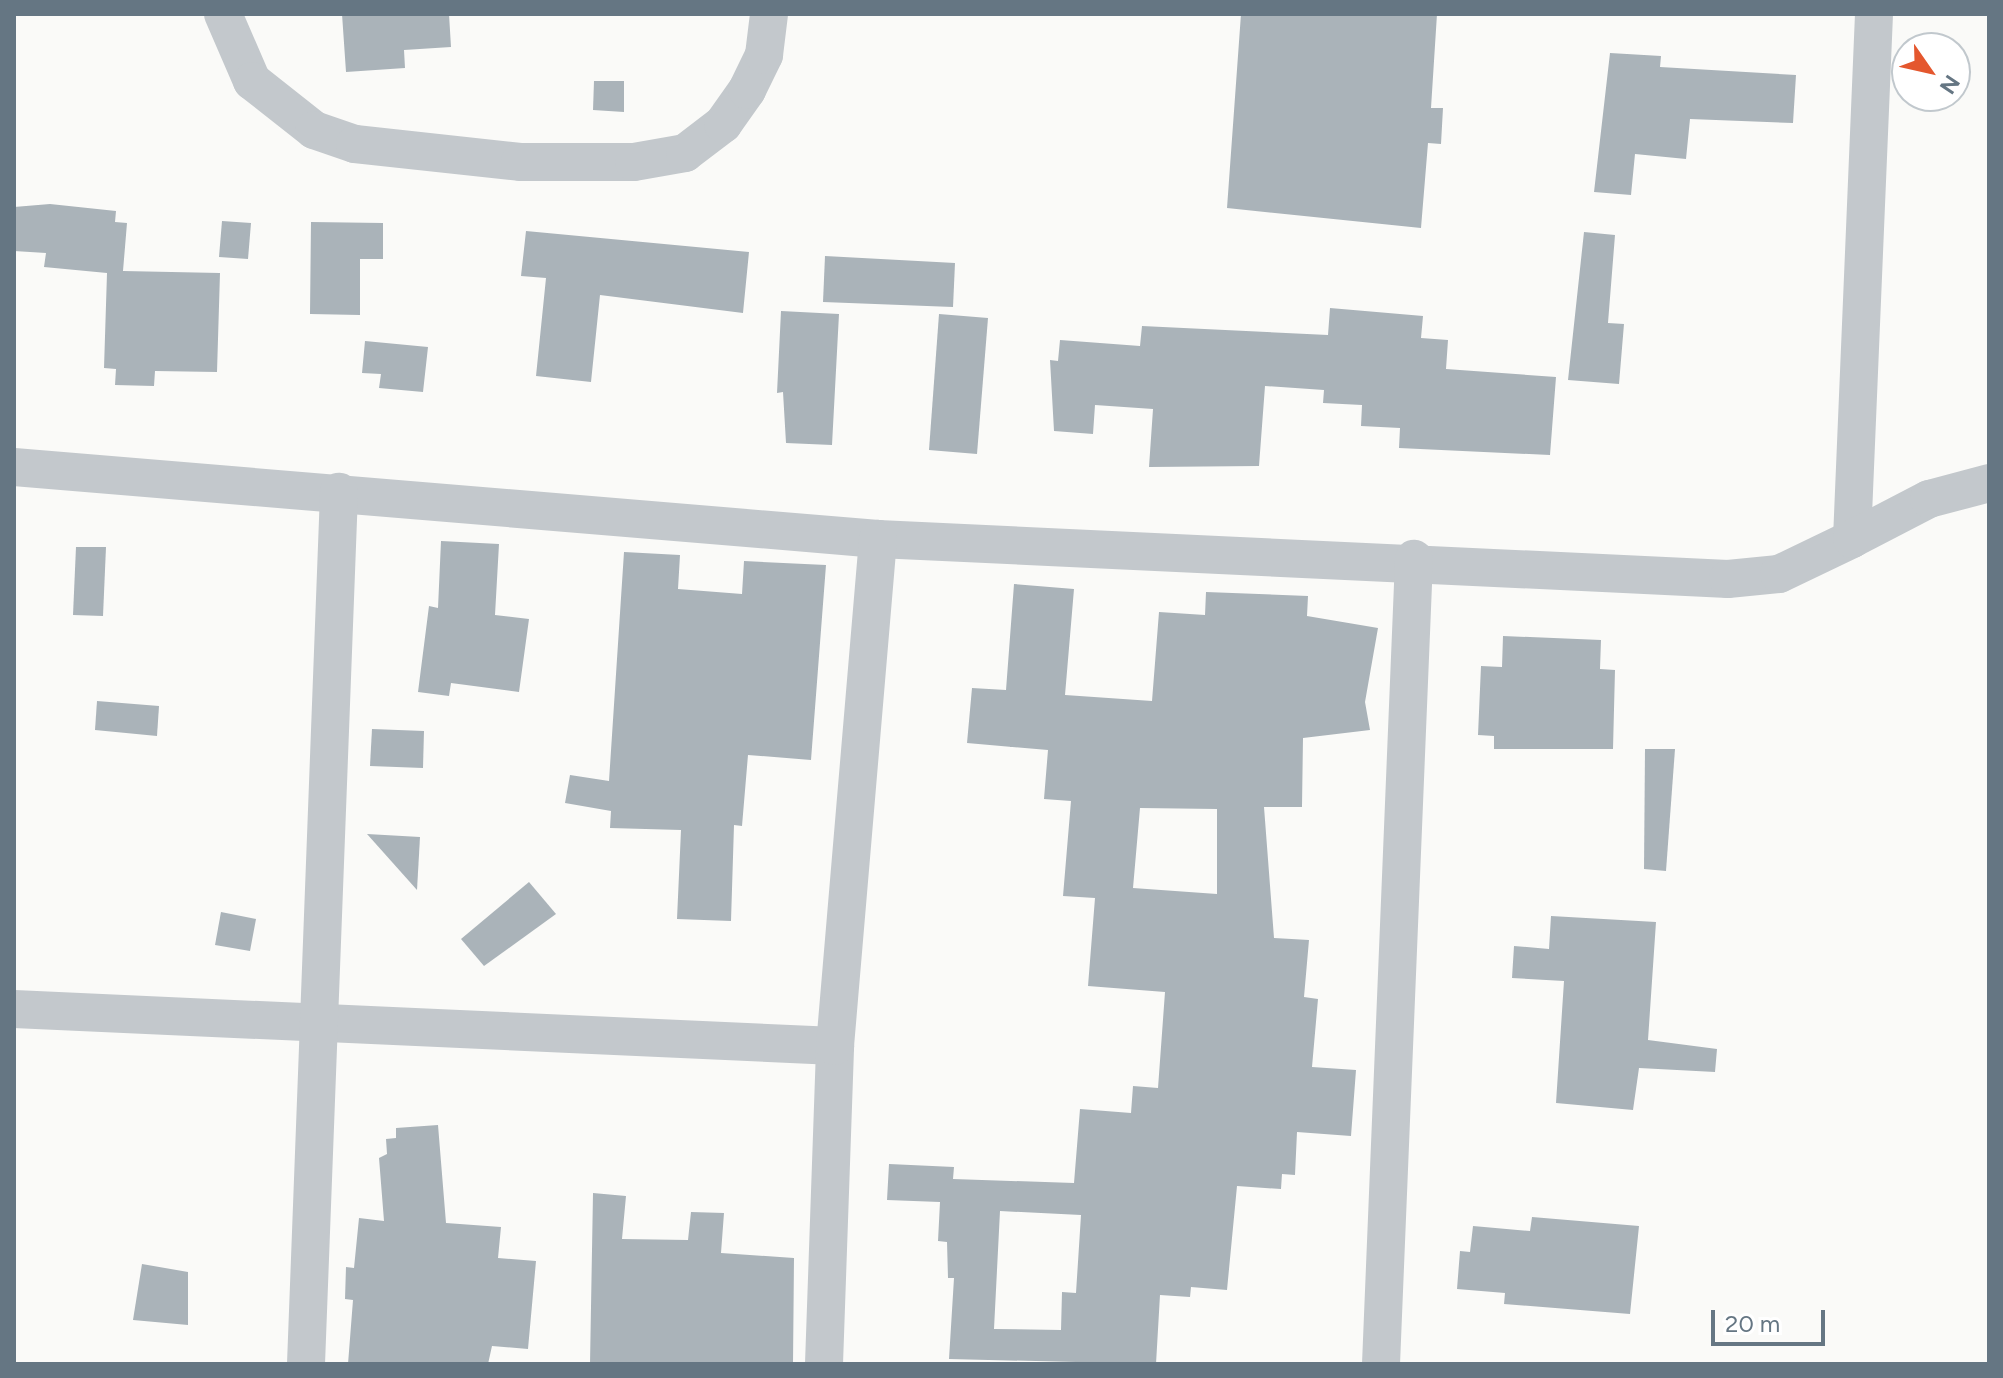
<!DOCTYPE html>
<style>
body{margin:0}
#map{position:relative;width:2003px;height:1378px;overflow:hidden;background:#fafaf8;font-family:Figtree,sans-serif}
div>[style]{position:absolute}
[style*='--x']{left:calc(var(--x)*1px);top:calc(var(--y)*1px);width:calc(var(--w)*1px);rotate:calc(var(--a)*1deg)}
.building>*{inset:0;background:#aab3b9}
.street>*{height:38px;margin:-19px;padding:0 19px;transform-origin:19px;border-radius:19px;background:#c3c8cc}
span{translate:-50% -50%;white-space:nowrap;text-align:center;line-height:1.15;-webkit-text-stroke:8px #fff;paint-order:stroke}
.frame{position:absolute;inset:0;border:16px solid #657683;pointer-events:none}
.north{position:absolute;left:1891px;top:32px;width:80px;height:80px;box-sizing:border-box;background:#fff;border:2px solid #c1c8cd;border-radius:50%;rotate:124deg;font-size:22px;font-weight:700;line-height:32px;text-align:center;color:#657683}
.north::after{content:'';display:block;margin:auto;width:28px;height:36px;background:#e4572e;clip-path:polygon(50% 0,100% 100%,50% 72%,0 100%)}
.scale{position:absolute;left:1711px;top:1310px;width:114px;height:36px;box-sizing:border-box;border:4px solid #657683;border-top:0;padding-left:10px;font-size:24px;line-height:28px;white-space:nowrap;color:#657683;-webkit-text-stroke:6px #fff;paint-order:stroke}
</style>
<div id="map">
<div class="building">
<i style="clip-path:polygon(342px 14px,449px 14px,451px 47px,404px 50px,405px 68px,346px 72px)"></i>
<i style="clip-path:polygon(1241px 14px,1437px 14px,1431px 108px,1443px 108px,1441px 144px,1428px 143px,1421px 228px,1227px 208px)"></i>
<i style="clip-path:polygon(1610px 53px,1661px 56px,1660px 67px,1796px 75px,1793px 123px,1690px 119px,1686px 159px,1635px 154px,1631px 195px,1594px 192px)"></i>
<i style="clip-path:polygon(594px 81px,624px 81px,624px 112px,593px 110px)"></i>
<i style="clip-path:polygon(50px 204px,116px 211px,115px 222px,127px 223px,123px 271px,220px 273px,217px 372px,155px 371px,154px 386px,115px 385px,116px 369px,104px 368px,107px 273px,44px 267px,46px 253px,14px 251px,14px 207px)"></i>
<i style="clip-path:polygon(222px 221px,251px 223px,248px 259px,219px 257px)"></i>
<i style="clip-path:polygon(311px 222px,383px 223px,383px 259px,360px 259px,360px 315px,310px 314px)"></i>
<i style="clip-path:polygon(526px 231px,749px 252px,743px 313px,600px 295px,591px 382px,536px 376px,546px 278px,521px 276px)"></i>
<i style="clip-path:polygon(1584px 232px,1615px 235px,1608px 323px,1624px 324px,1619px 384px,1568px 380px)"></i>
<i style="clip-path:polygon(825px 256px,955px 263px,953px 307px,823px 302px)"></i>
<i style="clip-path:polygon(1330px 308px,1423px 316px,1421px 338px,1448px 340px,1446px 369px,1556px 377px,1550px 455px,1399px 448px,1400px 428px,1361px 426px,1362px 405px,1323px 403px,1324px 390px,1265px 386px,1259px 466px,1149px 467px,1153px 409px,1095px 405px,1093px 434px,1054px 431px,1050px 360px,1058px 361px,1060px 340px,1140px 346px,1142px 326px,1328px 335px)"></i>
<i style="clip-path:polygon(781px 311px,839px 314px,832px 445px,786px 443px,783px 392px,777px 393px)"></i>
<i style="clip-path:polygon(939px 314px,988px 318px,977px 454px,929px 450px)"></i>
<i style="clip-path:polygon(365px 341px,428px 347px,423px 392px,379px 388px,381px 374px,362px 373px)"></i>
<i style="clip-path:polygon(441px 541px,499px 544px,495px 615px,529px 619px,519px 692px,451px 683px,449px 696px,418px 692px,429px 606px,438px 608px)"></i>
<i style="clip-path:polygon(76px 547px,106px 547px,103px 616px,73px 615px)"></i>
<i style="clip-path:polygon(624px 552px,680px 555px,678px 589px,742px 594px,744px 561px,826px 565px,811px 760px,748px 755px,742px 826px,734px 825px,731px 921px,677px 919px,681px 830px,610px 828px,611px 811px,565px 803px,570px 775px,609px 781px)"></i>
<i style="clip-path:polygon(evenodd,1014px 584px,1074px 589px,1065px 695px,1152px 701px,1159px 612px,1205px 615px,1206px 592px,1308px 596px,1307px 616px,1378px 628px,1365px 702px,1370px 730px,1303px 738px,1302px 807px,1264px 807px,1274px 938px,1309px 940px,1304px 997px,1318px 999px,1312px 1067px,1356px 1070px,1351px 1136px,1297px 1132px,1295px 1175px,1282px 1174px,1281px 1189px,1237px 1186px,1227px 1290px,1191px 1287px,1190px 1297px,1160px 1295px,1156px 1364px,949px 1359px,954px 1278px,948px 1278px,947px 1242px,938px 1241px,940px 1202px,887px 1200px,889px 1164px,954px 1167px,953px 1179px,1074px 1183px,1080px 1109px,1131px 1113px,1133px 1086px,1158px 1088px,1165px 992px,1088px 986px,1095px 898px,1063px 896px,1071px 801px,1044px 799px,1048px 750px,967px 743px,972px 688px,1006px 690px,1014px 584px,1140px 808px,1217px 809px,1217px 894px,1133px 888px,1140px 808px,1014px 584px,1000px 1211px,1081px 1215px,1076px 1293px,1062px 1292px,1061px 1330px,994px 1329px,1000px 1211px)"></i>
<i style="clip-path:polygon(1503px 636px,1601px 640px,1600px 669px,1615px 670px,1613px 749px,1494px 749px,1494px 736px,1478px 735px,1481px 666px,1502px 667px)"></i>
<i style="clip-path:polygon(97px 701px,159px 706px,157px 736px,95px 730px)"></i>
<i style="clip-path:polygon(372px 729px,424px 731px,423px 768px,370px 766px)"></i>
<i style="clip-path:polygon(1645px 749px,1675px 749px,1666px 871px,1644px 869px)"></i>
<i style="clip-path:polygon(367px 834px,420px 837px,417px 890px)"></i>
<i style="clip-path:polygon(529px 882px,556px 914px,484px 966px,461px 939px)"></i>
<i style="clip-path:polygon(221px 912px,256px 919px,250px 951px,215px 945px)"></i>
<i style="clip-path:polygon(1551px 916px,1656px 922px,1648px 1040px,1717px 1049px,1715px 1072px,1639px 1068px,1633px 1110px,1556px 1103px,1564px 981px,1512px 978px,1514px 946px,1549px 949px)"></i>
<i style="clip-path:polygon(438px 1125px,446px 1223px,501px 1227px,498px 1258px,536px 1261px,528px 1349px,492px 1346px,488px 1364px,348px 1364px,353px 1300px,345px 1299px,346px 1267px,354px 1268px,359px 1218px,384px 1221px,379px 1158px,387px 1154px,386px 1139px,396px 1138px,396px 1128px)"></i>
<i style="clip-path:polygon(593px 1193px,626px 1196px,622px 1239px,688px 1240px,691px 1212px,724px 1213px,721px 1253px,794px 1258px,793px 1364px,590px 1364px)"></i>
<i style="clip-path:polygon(1532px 1217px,1639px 1226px,1630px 1314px,1504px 1304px,1505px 1293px,1457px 1289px,1460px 1251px,1470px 1252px,1473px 1226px,1530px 1231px)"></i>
<i style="clip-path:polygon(142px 1264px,188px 1272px,188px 1325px,133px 1320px)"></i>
</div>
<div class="street">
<i style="--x:223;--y:14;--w:73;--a:66.6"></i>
<i style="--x:252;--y:81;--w:79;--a:38.3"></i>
<i style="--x:314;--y:130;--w:43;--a:18.9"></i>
<i style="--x:355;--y:144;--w:166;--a:6.2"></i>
<i style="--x:520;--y:162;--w:114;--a:0"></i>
<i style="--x:634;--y:162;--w:52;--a:-10"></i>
<i style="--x:685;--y:153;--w:48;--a:-37.3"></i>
<i style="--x:723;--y:124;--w:42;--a:-54.8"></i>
<i style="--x:747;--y:90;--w:39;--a:-64"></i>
<i style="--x:764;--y:55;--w:41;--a:-83"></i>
<i style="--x:14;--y:467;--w:867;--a:4.76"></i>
<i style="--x:878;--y:539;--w:851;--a:2.69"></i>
<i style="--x:1728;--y:579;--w:51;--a:-5.6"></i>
<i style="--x:1779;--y:574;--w:81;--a:-25.6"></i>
<i style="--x:1852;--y:539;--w:525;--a:-87.6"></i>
<i style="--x:1852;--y:539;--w:87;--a:-27.5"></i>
<i style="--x:1929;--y:499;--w:62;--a:-14.9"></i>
<i style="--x:14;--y:1009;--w:822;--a:2.58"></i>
<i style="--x:306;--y:1364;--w:873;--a:-87.83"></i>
<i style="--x:824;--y:1364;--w:318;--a:-88"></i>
<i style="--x:835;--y:1046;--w:509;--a:-85.15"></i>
<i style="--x:1381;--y:1364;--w:806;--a:-87.65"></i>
</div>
<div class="frame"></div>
<div class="north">N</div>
<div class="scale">20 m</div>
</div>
